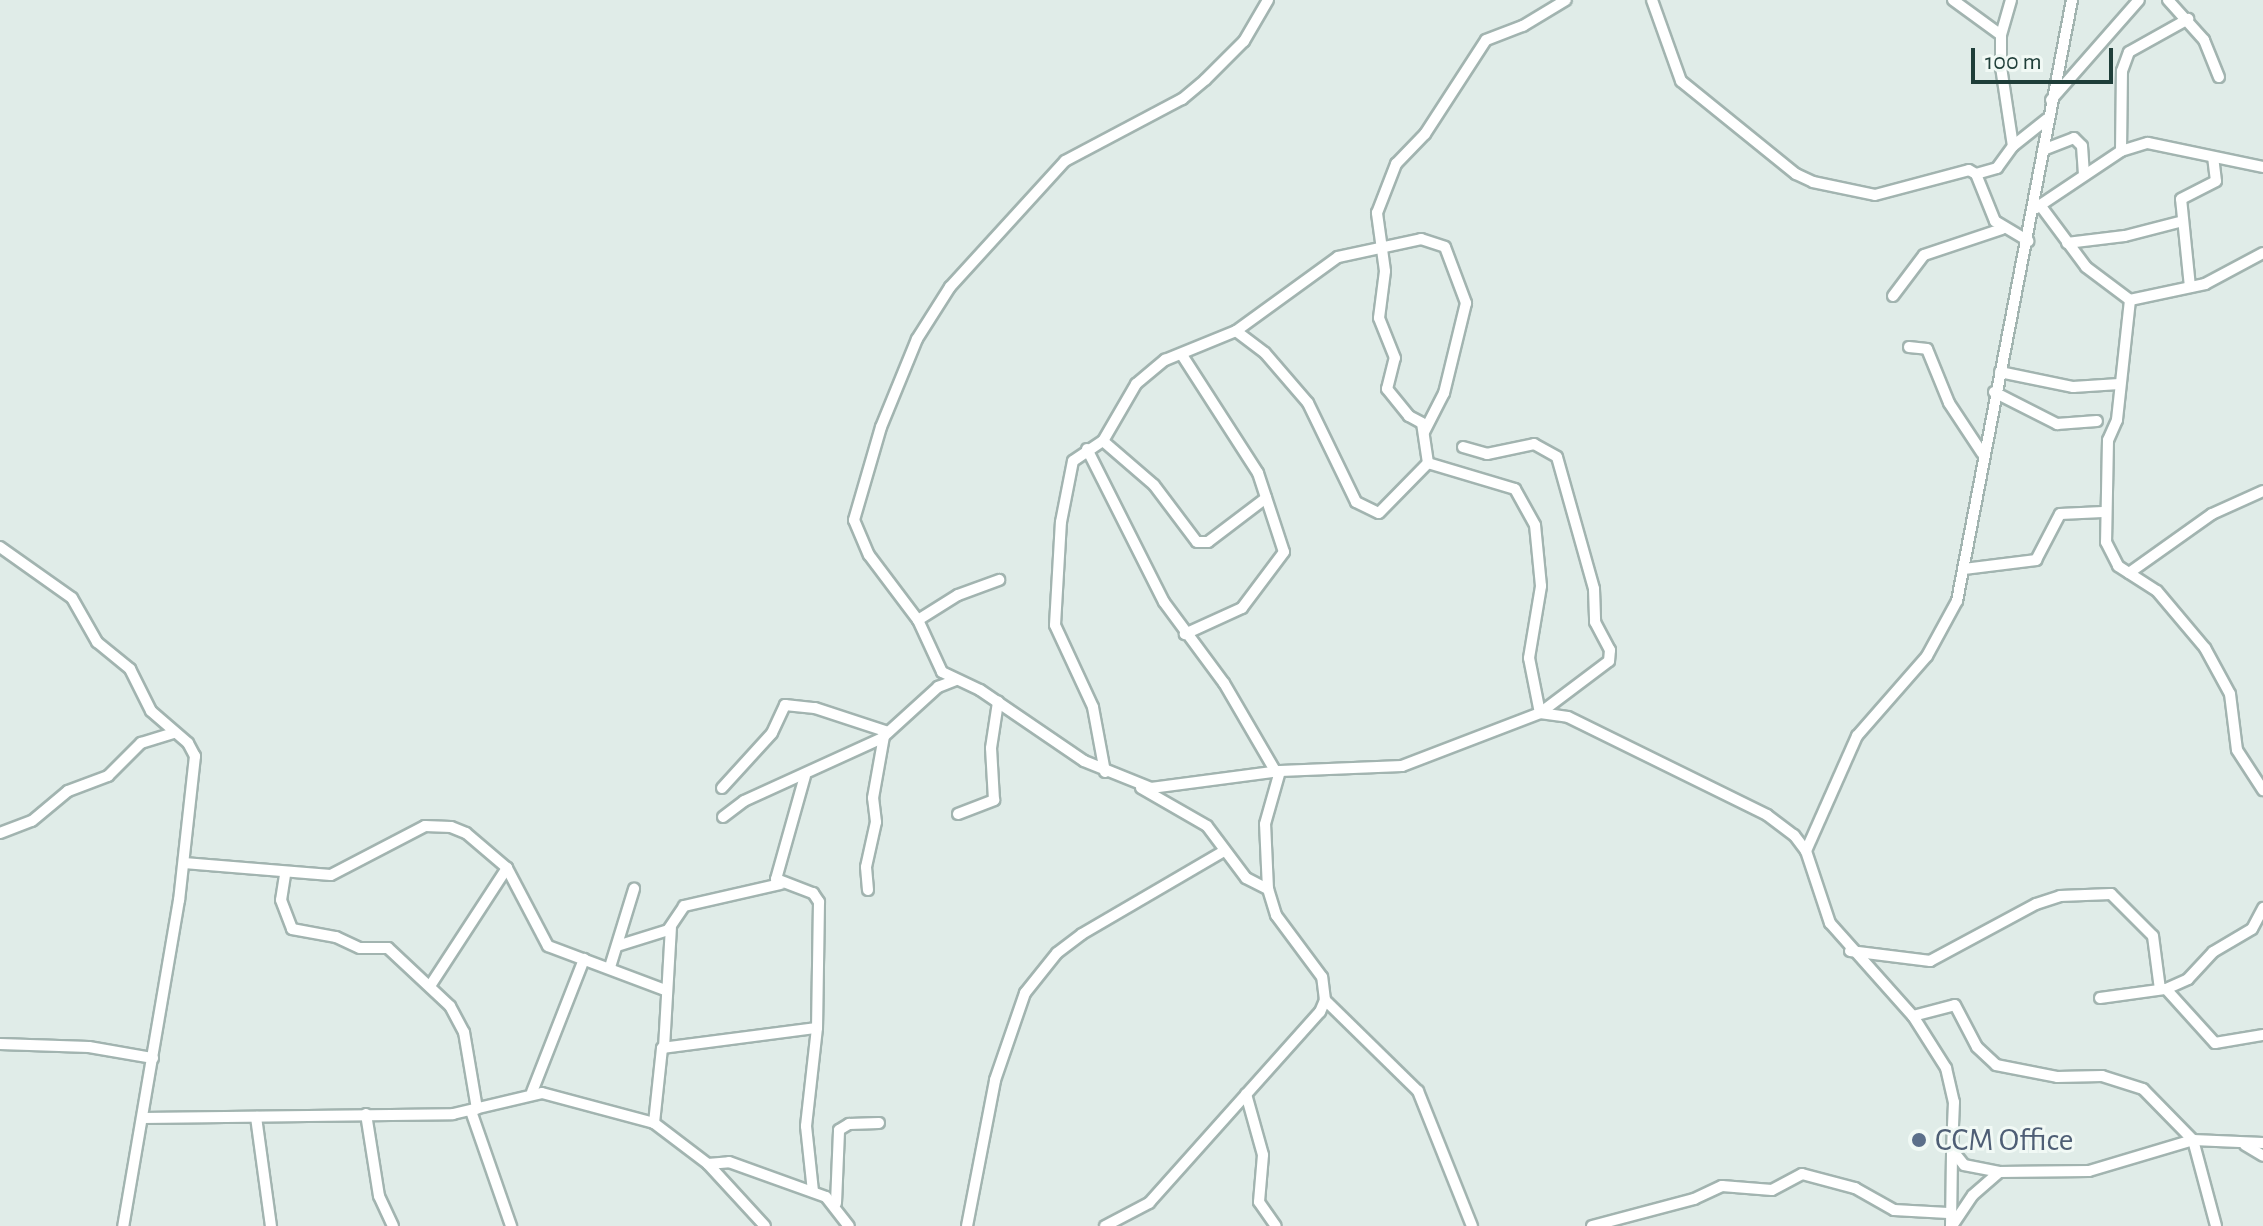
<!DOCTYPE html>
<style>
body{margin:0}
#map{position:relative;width:2263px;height:1226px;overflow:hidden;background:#e0ece8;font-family:"Alegreya Sans",sans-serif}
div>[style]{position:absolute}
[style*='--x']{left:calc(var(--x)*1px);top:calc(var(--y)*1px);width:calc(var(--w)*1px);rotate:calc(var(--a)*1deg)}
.roads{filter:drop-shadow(2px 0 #a2b4b0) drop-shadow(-2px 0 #a2b4b0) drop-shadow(0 2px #a2b4b0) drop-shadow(0 -2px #a2b4b0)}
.street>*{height:10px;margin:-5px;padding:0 5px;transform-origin:5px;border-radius:5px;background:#fff}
.dots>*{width:22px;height:22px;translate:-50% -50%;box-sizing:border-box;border:4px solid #f1f9f5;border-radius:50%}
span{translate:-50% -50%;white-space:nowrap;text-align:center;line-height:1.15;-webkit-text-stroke:6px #f1f9f5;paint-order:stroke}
.service-label{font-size:32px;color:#4e5e75}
.left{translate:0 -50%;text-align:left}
.scale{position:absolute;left:1971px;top:48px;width:142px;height:36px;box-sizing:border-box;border:4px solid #1f3e39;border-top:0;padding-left:10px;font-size:24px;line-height:28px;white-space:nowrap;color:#1f3e39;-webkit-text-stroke:6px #f1f9f5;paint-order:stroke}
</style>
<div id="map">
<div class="roads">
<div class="street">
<i style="--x:1268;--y:0;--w:48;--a:120.3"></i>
<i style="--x:1244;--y:41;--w:55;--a:135"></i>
<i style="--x:1205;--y:80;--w:30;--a:140"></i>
<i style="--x:1182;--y:99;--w:132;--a:152.1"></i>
<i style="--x:1065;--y:161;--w:171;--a:132.4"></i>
<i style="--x:950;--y:287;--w:62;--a:122.4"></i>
<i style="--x:917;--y:339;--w:95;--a:112.2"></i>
<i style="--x:881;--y:427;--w:97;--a:106.2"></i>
<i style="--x:854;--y:520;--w:38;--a:67"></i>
<i style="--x:869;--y:555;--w:81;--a:53"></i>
<i style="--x:918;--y:620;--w:57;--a:65.2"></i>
<i style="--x:942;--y:672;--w:42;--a:25.3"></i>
<i style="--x:980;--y:690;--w:126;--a:34.3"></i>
<i style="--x:1084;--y:761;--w:72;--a:21.9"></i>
<i style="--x:1151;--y:788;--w:130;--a:-7.5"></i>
<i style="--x:1652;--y:0;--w:86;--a:70.3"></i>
<i style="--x:1681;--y:81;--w:148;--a:39"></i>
<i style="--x:1796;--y:174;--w:19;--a:25"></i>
<i style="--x:1813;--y:182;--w:63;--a:11.8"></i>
<i style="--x:1875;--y:195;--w:97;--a:-14.9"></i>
<i style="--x:1969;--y:170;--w:8;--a:30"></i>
<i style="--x:1976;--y:174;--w:51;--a:68"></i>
<i style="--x:1995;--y:221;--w:39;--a:31"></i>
<i style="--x:1953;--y:0;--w:59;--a:36.1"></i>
<i style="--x:2011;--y:0;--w:36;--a:106"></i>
<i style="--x:2001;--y:35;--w:32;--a:90"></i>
<i style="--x:2001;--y:67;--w:80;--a:81.4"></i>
<i style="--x:2168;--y:0;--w:54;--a:48"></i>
<i style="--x:2204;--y:40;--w:40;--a:68"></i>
<i style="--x:2051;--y:100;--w:133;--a:-48.7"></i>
<i style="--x:2043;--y:150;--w:33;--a:-21"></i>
<i style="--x:2074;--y:138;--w:11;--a:45"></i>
<i style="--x:2082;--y:146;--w:27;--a:86"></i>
<i style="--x:2121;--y:151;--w:80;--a:-89.3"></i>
<i style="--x:2122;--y:71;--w:20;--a:-70"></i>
<i style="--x:2129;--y:52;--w:68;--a:-29.2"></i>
<i style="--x:1976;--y:174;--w:22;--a:-16"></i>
<i style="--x:1997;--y:168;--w:27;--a:-54"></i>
<i style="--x:2013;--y:146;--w:43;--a:-38.5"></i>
<i style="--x:2040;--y:205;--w:77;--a:53.4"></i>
<i style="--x:2086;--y:267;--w:55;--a:36.9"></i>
<i style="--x:2130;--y:300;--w:77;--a:-12"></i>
<i style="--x:2205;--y:284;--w:66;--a:-28.1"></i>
<i style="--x:2036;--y:208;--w:102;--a:-33.8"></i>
<i style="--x:2121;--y:151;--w:28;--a:-17"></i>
<i style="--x:2148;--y:143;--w:117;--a:11.8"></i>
<i style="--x:2067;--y:243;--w:58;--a:-6.9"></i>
<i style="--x:2125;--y:236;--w:60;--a:-14.5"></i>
<i style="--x:2190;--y:287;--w:88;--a:-95.8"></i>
<i style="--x:2181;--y:199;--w:39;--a:-27"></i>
<i style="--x:2216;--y:181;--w:23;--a:-97"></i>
<i style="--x:1893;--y:296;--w:51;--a:-52.9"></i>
<i style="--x:1924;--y:255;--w:82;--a:-18.4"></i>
<i style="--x:2130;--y:300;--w:121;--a:96.2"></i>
<i style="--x:2117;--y:420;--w:22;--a:114"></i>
<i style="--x:2108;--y:440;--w:102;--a:91.1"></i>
<i style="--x:2106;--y:542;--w:27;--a:63"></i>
<i style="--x:2118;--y:566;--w:46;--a:32.7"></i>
<i style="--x:2157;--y:591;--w:75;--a:49.9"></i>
<i style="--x:2205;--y:648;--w:52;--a:61.5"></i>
<i style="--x:2230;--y:694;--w:56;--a:82.9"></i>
<i style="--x:2237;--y:750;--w:48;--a:57"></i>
<i style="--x:1236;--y:331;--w:36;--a:37"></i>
<i style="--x:1265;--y:353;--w:66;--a:49.3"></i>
<i style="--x:1308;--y:403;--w:110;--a:64.1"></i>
<i style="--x:1356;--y:502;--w:25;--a:26"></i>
<i style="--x:1379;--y:513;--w:70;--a:-45.6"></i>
<i style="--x:1909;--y:347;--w:18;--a:6"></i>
<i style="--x:1927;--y:349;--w:58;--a:67.8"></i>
<i style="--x:1949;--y:403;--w:60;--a:56.6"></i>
<i style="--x:1182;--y:355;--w:140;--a:57.2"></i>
<i style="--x:1258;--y:473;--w:83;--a:71.8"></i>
<i style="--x:1284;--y:552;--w:70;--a:126.9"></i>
<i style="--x:1242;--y:608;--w:63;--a:155.5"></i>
<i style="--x:2000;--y:372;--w:75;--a:11.6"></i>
<i style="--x:2073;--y:387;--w:46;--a:-3.7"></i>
<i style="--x:1994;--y:392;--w:71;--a:26.9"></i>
<i style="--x:2057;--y:424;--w:40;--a:-4.3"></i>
<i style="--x:1103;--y:441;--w:67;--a:40.8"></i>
<i style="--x:1154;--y:485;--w:71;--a:53"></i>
<i style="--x:1197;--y:542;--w:11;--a:0"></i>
<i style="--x:1208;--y:542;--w:73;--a:-37.2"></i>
<i style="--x:1463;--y:447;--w:25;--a:16"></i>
<i style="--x:1487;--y:454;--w:48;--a:-12"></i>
<i style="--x:1534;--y:444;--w:26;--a:29"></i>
<i style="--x:1557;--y:457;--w:137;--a:74.3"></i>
<i style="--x:1594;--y:589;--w:33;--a:88"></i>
<i style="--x:1595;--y:622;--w:32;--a:62"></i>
<i style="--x:1610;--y:650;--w:11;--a:95"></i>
<i style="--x:1609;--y:661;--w:86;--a:143"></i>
<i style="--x:1540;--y:713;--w:56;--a:-101.3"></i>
<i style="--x:1529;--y:658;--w:73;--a:-80.5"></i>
<i style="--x:1541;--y:586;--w:61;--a:-95.6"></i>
<i style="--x:1535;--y:525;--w:41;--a:-119.1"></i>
<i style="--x:1515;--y:489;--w:91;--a:-163.4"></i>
<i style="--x:1428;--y:463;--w:40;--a:-98.5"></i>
<i style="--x:1422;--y:423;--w:15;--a:-152"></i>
<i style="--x:1409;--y:416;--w:35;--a:-129"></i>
<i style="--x:1387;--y:389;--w:32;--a:-76"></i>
<i style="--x:1395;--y:358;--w:43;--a:-111.8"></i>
<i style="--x:1379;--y:318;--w:47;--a:-82.7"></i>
<i style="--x:1385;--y:271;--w:59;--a:-97.9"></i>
<i style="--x:1377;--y:213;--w:53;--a:-68.8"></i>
<i style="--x:1396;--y:164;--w:42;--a:-46"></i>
<i style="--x:1425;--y:134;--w:112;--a:-57"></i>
<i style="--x:1486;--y:40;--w:40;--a:-21"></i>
<i style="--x:1523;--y:26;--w:50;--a:-31.2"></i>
<i style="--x:1087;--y:449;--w:171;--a:63.3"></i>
<i style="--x:1164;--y:602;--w:101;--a:53.5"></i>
<i style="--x:1224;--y:683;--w:99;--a:59.8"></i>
<i style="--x:0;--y:547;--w:88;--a:35.3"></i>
<i style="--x:72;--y:598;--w:51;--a:60.4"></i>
<i style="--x:97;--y:642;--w:43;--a:39.3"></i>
<i style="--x:130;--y:669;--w:47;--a:63.4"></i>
<i style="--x:151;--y:711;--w:49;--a:40.9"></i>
<i style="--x:188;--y:743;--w:15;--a:62"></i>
<i style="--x:195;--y:756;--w:145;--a:96.3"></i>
<i style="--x:179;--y:900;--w:331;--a:99.7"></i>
<i style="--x:1964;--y:569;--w:73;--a:-7.1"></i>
<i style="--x:2036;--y:560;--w:52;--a:-62.4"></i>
<i style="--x:2060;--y:514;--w:43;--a:-2.7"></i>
<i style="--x:2129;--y:573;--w:102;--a:-35.4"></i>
<i style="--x:2212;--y:514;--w:56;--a:-24.3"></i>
<i style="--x:918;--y:620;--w:47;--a:-32"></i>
<i style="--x:958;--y:595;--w:44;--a:-20.1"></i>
<i style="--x:1105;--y:772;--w:66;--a:-100.5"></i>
<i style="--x:1093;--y:707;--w:90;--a:-114.9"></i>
<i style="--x:1055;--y:625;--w:103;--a:-86.7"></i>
<i style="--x:1061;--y:522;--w:62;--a:-78.9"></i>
<i style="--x:1073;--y:461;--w:36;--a:-34"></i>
<i style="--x:1103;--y:441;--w:66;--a:-59.9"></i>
<i style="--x:1136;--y:384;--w:38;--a:-40"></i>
<i style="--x:1165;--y:360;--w:77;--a:-22.2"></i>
<i style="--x:1236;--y:331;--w:126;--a:-36"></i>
<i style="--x:1338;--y:257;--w:85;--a:-12.2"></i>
<i style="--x:1421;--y:239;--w:25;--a:18"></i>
<i style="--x:1445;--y:247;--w:60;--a:69.4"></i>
<i style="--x:1466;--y:303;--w:93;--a:103.7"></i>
<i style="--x:1444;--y:393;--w:44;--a:117.1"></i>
<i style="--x:805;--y:776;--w:107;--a:105.7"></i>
<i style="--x:776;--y:879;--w:40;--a:21"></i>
<i style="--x:813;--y:893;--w:11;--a:56"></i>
<i style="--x:819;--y:902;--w:126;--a:90.9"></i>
<i style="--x:817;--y:1028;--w:99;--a:96.4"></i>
<i style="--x:806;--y:1126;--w:66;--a:83.9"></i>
<i style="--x:722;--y:788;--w:74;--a:-47.7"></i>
<i style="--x:772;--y:733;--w:31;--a:-65"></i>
<i style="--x:785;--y:705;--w:30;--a:6"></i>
<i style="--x:815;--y:708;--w:77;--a:18.2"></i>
<i style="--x:1141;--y:788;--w:76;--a:29.9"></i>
<i style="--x:1207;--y:826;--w:65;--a:53.1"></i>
<i style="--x:1246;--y:878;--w:25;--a:27"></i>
<i style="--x:958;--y:814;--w:39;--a:-21"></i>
<i style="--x:994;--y:800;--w:52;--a:-93.3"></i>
<i style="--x:991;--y:748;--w:47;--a:-81.3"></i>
<i style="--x:723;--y:817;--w:26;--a:-37"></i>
<i style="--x:744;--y:801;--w:152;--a:-24.5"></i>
<i style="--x:882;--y:738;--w:76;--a:-42.3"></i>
<i style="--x:938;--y:687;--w:19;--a:-21"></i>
<i style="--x:0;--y:833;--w:34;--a:-21"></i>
<i style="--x:32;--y:821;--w:47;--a:-39.8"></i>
<i style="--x:68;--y:791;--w:43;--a:-20.6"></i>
<i style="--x:108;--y:776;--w:47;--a:-45"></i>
<i style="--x:141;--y:743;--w:34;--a:-17"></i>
<i style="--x:1806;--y:851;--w:126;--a:-66.1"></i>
<i style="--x:1857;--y:736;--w:106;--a:-48.8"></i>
<i style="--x:1927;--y:656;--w:63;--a:-61.4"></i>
<i style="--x:1957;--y:601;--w:612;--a:-79.17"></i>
<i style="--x:184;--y:863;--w:147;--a:4.7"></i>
<i style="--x:331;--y:875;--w:106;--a:-27.5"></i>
<i style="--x:425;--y:826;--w:26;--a:2"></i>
<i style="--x:451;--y:827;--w:16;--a:22"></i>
<i style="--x:466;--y:833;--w:54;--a:40.5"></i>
<i style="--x:507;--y:868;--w:88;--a:62.3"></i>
<i style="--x:548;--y:946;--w:125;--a:20.6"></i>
<i style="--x:285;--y:875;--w:25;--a:99"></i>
<i style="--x:281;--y:900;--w:31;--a:69"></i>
<i style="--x:292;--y:929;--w:45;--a:10.3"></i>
<i style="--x:336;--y:937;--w:26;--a:25"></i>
<i style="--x:360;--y:948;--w:28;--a:0"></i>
<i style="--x:388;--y:948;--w:85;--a:43.1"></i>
<i style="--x:450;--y:1006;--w:30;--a:62"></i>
<i style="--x:464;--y:1032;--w:78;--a:80.4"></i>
<i style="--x:868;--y:890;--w:23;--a:-95"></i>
<i style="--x:866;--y:867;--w:46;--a:-77.5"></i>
<i style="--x:876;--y:822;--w:24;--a:-97"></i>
<i style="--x:873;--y:798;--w:63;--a:-79.9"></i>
<i style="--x:617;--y:946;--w:53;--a:-17.4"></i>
<i style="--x:668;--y:930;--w:29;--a:-56"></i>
<i style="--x:684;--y:906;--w:99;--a:-12.8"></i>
<i style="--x:1850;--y:951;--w:81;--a:7.1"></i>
<i style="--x:1930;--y:961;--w:120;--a:-28.3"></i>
<i style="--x:2036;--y:904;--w:25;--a:-18"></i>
<i style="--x:2060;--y:896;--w:51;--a:-2.2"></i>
<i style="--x:2111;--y:894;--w:59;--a:45"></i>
<i style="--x:2153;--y:936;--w:53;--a:82.5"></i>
<i style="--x:610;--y:967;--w:82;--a:-72.9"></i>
<i style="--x:430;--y:986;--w:141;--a:-56.9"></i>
<i style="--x:2166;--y:989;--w:73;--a:47.8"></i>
<i style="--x:2215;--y:1043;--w:49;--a:-9.5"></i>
<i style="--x:2100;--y:998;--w:67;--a:-7.8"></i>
<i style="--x:2166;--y:989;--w:24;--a:-24"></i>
<i style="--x:2188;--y:979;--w:37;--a:-47"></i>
<i style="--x:2213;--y:952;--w:45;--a:-30.5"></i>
<i style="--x:2252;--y:929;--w:24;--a:-62"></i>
<i style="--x:1325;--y:1000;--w:130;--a:44.4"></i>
<i style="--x:1418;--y:1091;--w:145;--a:68.2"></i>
<i style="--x:1913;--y:1016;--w:43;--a:-14.7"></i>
<i style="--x:1955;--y:1005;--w:47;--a:62.4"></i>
<i style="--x:1977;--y:1047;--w:26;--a:43"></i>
<i style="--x:1996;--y:1065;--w:62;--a:11.1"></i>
<i style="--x:2057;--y:1077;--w:45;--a:-1.3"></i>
<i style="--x:2102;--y:1076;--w:43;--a:17.6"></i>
<i style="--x:2143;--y:1089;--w:71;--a:45.6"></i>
<i style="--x:2193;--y:1140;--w:89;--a:75"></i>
<i style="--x:0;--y:1044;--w:89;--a:1.9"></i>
<i style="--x:89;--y:1047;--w:65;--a:9.8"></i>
<i style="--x:664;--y:1048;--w:120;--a:-86.7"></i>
<i style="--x:532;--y:1092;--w:143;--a:-68.6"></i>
<i style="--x:1246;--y:1094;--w:63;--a:74.4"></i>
<i style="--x:1263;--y:1155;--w:47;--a:94.9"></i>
<i style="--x:1259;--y:1202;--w:29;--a:55"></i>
<i style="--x:471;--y:1111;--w:122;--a:70.8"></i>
<i style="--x:366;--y:1114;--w:83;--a:81"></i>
<i style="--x:379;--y:1196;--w:33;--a:65"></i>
<i style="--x:256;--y:1117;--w:110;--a:82.2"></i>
<i style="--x:143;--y:1118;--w:310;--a:-0.7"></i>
<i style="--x:453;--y:1114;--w:91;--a:-13.3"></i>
<i style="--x:542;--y:1093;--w:116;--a:15"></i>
<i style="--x:654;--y:1123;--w:68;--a:37.2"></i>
<i style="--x:708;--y:1164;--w:84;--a:47.4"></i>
<i style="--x:654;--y:1123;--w:75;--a:-83.9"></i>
<i style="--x:662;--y:1048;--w:156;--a:-7.4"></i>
<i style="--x:2245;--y:1145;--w:21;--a:31"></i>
<i style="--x:708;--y:1164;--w:21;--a:-5"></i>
<i style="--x:729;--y:1162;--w:103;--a:19.8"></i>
<i style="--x:826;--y:1197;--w:37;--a:52"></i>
<i style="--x:836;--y:1203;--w:73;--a:-87.6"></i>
<i style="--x:839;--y:1130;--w:12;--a:-31"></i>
<i style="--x:849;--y:1124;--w:30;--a:-2"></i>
<i style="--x:967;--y:1226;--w:149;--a:-79.1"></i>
<i style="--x:995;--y:1080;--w:92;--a:-71"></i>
<i style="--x:1025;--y:993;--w:51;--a:-51.3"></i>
<i style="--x:1057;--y:953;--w:31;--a:-37"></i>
<i style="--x:1082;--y:934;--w:164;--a:-30.3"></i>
<i style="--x:1105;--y:1226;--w:50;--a:-27.6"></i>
<i style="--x:1149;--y:1203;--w:256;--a:-48.2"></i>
<i style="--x:1320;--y:1012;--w:13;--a:-67"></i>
<i style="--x:1325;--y:1000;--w:23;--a:-97"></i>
<i style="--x:1322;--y:977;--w:77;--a:-126.6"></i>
<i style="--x:1276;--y:915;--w:27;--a:-107"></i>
<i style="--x:1268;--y:889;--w:65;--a:-92.6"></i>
<i style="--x:1265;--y:824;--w:55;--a:-74.2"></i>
<i style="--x:1280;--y:771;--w:122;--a:-2.3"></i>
<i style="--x:1402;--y:766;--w:148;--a:-21"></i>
<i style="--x:1540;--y:713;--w:28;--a:8"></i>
<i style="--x:1568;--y:717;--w:222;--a:26.2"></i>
<i style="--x:1767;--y:815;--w:34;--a:37"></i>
<i style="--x:1794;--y:835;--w:20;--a:53"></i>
<i style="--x:1806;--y:851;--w:76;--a:71.6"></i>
<i style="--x:1830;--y:923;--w:125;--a:48.3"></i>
<i style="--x:1913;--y:1016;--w:62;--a:57.6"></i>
<i style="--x:1946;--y:1068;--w:35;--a:77"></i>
<i style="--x:1954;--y:1102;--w:48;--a:92.4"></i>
<i style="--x:1952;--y:1150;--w:19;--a:51"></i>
<i style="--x:1964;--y:1165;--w:36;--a:11"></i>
<i style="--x:1999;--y:1172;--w:90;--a:-0.6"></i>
<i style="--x:2089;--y:1171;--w:109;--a:-16.6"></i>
<i style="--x:2193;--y:1140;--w:70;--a:2.5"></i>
<i style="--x:1592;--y:1226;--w:106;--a:-14.8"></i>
<i style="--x:1694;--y:1199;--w:31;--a:-25"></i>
<i style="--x:1722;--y:1186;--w:50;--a:4.6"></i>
<i style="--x:1772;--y:1190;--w:34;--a:-28"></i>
<i style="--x:1802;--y:1174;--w:55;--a:14.8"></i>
<i style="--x:1855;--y:1188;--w:45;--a:29.4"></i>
<i style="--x:1894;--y:1210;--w:54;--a:3.2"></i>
<i style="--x:1951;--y:1226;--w:74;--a:-89.2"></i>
<i style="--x:1952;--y:1226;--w:37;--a:-56"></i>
<i style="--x:1973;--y:1195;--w:35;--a:-41"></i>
</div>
</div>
<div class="dots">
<i style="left:1919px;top:1140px;background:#5c6f8a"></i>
</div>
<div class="service-label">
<span class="left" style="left:1935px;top:1140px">CCM Office</span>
</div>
<div class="scale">100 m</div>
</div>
